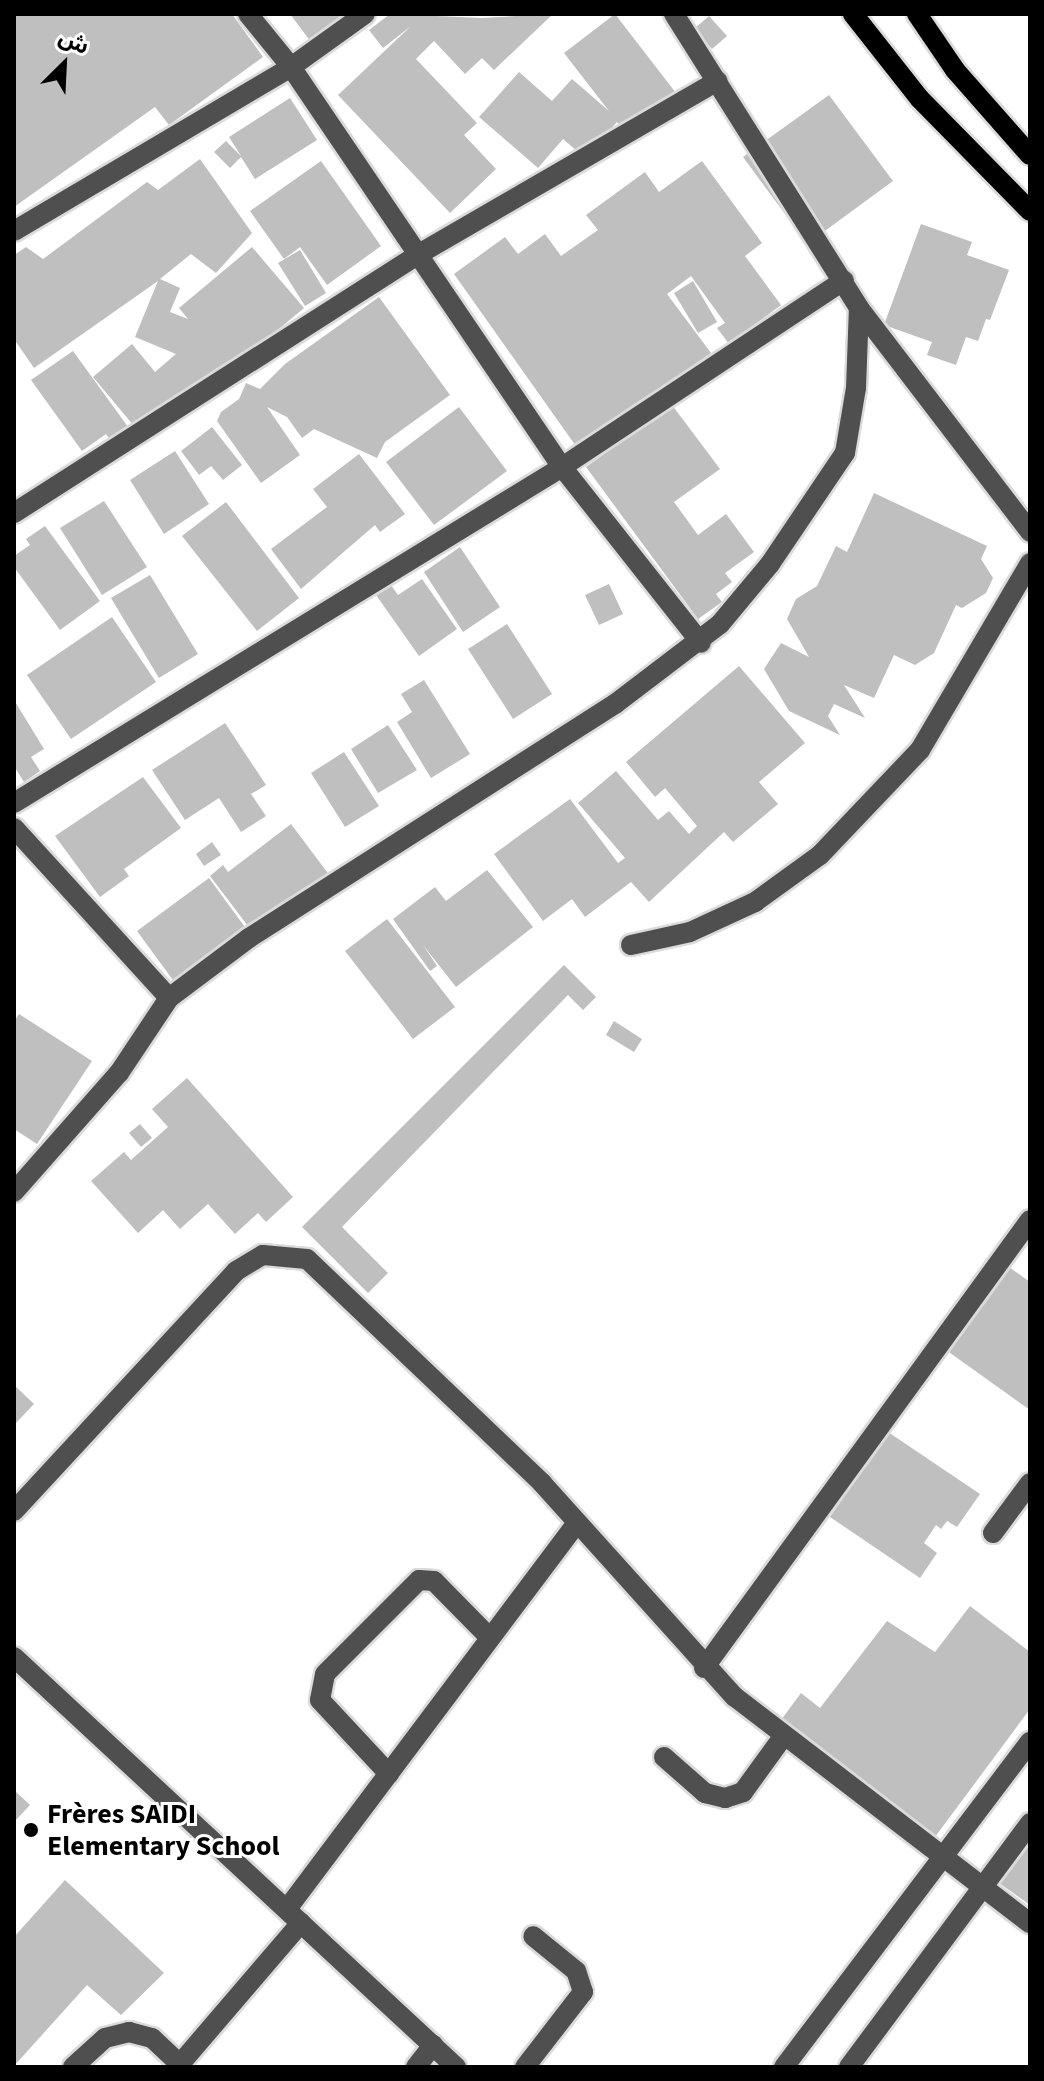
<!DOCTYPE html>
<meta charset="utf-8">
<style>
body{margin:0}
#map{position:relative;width:1044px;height:2081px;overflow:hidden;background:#fff;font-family:"Source Sans 3","Noto Sans Arabic",sans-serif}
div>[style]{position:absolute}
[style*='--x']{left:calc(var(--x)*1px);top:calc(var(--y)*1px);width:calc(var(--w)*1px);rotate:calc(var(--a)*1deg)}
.building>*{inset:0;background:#bfbfbf}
.roads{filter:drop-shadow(2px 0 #dbdbdb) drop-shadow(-2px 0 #dbdbdb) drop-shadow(0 2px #dbdbdb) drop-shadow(0 -2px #dbdbdb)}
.minor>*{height:20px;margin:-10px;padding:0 10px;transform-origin:10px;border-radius:10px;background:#4f4f4f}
.major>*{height:20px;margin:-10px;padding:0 10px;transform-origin:10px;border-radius:10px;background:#000}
.dots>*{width:22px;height:22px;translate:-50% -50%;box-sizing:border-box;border:4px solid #fff;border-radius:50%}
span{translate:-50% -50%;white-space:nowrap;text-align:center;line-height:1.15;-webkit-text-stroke:6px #fff;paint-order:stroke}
.poi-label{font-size:28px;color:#000;font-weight:700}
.left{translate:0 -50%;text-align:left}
.frame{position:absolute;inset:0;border:16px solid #000;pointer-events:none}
.north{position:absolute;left:24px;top:24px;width:80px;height:80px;-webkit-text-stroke:6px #fff;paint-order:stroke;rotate:24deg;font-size:22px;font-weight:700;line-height:32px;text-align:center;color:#000}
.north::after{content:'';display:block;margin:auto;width:28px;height:36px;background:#000;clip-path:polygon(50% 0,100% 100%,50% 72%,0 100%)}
</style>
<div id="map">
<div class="building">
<i style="clip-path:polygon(14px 14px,232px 14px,263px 57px,169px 125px,155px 107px,14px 207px)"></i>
<i style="clip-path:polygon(290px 14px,359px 14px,314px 46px)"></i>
<i style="clip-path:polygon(390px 14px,482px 18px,553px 14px,494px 70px,482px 58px,465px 74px,434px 41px,416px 59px,477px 123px,464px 135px,496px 169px,450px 213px,338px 95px,411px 26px,383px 48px,369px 30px)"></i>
<i style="clip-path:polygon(615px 14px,676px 93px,625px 132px,617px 122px,585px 158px,563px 139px,538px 168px,479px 117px,519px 72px,552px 101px,572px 79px,609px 111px,564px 53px)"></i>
<i style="clip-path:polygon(709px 16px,727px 36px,712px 49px,694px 29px)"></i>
<i style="clip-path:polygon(829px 95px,893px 181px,807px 244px,743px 157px)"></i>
<i style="clip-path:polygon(290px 98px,317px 140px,255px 179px,241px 157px,230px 168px,214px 152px,226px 141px,241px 156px,229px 137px)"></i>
<i style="clip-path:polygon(200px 159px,252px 233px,216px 273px,191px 254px,160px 279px,180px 288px,170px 312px,188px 319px,179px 308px,252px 247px,304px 308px,224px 375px,217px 368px,162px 414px,144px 438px,93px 377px,132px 344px,155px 372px,176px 354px,135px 337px,158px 281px,34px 368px,14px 339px,14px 255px,26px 247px,43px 259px,147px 182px,158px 190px)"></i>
<i style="clip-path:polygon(321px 161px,381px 246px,327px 285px,300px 247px,284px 259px,250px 211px)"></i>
<i style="clip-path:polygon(702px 161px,762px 243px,745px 256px,781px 305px,729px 344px,717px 328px,725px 323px,691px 276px,667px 294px,711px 353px,578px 449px,454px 274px,505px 237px,518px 254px,545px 234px,561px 256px,598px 230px,586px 215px,645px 172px,659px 192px)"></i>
<i style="clip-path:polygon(921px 224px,972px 242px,967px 255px,1009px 270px,990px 320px,986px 319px,978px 341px,966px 337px,956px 365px,927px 355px,932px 342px,884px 325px)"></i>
<i style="clip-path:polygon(300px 250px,326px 293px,305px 306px,278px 263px)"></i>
<i style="clip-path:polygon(693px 281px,717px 322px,698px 333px,674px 293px)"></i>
<i style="clip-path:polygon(379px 297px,450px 395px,385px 442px,377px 458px,314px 429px,302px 438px,287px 417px,267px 407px,300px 455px,261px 483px,217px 421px,221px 412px,239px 399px,246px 383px,260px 389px,285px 364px)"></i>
<i style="clip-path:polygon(73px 351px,131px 431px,113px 444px,106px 434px,82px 451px,31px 380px)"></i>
<i style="clip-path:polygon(672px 405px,720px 469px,674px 502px,698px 535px,726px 514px,754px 552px,725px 573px,732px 582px,716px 594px,722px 602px,698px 619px,586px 467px)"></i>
<i style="clip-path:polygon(459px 407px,507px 471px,434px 525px,386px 462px)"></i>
<i style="clip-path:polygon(212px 427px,242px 465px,223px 480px,211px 466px,199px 475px,181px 451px)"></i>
<i style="clip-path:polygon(175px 451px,209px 504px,164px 534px,130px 480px)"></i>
<i style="clip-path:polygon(359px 454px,405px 514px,380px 532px,375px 525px,301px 589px,271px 549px,327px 507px,313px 489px)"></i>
<i style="clip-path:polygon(874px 493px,987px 546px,981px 559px,993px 578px,986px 593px,962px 608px,956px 605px,934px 653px,915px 665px,894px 655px,874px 698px,844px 685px,865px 718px,834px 704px,828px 716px,840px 735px,789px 711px,764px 669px,781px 643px,809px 657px,787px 619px,796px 599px,817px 586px,836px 546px,847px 552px)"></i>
<i style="clip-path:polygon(104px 501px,147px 567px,102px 595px,60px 528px)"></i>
<i style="clip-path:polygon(226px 502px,299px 598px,257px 631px,182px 536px)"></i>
<i style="clip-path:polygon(45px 526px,100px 601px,60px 630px,14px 567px,14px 556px,30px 545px,26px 539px)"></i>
<i style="clip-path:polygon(460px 547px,500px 607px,463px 632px,424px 572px)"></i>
<i style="clip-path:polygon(150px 575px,198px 654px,159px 678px,111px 598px)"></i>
<i style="clip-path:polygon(422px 579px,457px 629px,419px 656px,376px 595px,391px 585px,398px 595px)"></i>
<i style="clip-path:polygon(609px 584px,623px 614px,599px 625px,585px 595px)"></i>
<i style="clip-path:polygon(112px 617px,156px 682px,71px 739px,27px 675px)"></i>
<i style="clip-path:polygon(507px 624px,552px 694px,513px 719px,468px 649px)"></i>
<i style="clip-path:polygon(739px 666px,805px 743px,759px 782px,778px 804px,733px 842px,724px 832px,649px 902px,631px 882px,585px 917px,572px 899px,543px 921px,494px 854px,570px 799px,618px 863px,625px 858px,578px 803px,616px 771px,658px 820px,669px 811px,689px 834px,697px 826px,665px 788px,655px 797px,626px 762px)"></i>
<i style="clip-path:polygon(424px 680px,470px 754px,431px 778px,397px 722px,412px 712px,401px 694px)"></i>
<i style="clip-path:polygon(14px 700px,44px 749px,31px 757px,40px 771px,24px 782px,14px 766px)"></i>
<i style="clip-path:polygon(225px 723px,266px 785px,251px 794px,266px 816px,241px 832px,219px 798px,185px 820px,152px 770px)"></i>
<i style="clip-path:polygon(388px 725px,417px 770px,378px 793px,351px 749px)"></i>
<i style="clip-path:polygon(344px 752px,379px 806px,345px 827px,311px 773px)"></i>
<i style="clip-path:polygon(143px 777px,181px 828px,124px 869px,129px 876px,100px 897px,55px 836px)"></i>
<i style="clip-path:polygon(291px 824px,330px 876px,254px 934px,210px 876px,223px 865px,228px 872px)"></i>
<i style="clip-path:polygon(212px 842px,221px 855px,204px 866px,196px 854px)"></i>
<i style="clip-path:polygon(487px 870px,533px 927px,456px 987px,423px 945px,437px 966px,430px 971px,393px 919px,435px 887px,446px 901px)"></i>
<i style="clip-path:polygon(209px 878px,250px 934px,178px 987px,137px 931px)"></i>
<i style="clip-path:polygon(387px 919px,455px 1007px,413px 1039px,345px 951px)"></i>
<i style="clip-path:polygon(564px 965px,596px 997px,583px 1010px,568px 995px,342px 1227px,388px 1273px,368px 1293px,302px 1227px)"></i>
<i style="clip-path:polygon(19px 1014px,92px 1061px,37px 1144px,14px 1129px,14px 1022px)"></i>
<i style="clip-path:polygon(614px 1021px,642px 1039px,634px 1052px,606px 1035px)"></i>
<i style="clip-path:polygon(187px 1078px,293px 1197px,266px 1222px,258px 1213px,235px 1234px,208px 1204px,180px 1229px,163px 1210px,138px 1233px,91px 1181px,124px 1152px,131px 1160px,168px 1127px,152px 1109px)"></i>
<i style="clip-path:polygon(140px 1124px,152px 1138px,141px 1147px,129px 1133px)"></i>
<i style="clip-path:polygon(1006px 1265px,1030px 1282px,1030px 1410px,946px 1350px)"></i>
<i style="clip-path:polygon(14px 1385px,34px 1404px,14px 1425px)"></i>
<i style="clip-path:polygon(888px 1432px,980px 1494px,957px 1527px,947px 1521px,941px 1529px,936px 1525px,924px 1543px,937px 1553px,920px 1578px,830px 1517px)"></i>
<i style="clip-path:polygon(970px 1606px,1030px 1652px,1030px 1709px,935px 1837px,781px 1720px,801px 1693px,820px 1708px,887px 1621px,935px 1652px)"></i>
<i style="clip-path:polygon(14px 1790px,30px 1805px,14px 1822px)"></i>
<i style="clip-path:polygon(1023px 1840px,1030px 1845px,1030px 1905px,995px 1880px)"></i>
<i style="clip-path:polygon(65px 1880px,164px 1973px,121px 2015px,87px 1985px,14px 2066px,14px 1937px)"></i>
</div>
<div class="roads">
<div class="minor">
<i style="--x:248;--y:14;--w:68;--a:50.9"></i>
<i style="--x:291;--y:67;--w:483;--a:55.9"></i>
<i style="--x:562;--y:467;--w:224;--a:51.7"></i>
<i style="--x:674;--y:14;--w:347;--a:57.8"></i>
<i style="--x:859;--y:308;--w:282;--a:52.6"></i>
<i style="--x:14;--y:231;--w:322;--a:-30.6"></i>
<i style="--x:291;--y:67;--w:91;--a:-35.6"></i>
<i style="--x:14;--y:513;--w:481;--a:-32.6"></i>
<i style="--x:419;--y:254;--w:345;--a:-30.1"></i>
<i style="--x:14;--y:803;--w:643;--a:-31.51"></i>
<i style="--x:562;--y:467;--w:338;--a:-33.5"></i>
<i style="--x:14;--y:828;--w:230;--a:47.6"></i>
<i style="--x:631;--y:945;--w:60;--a:-12.4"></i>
<i style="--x:690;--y:932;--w:72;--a:-24.8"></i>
<i style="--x:755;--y:902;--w:80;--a:-35.9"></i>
<i style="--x:820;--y:855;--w:145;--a:-46.4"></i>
<i style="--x:920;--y:750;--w:217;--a:-59.5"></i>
<i style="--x:14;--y:1192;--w:159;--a:-48.6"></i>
<i style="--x:119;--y:1073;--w:90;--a:-56.3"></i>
<i style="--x:169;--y:998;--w:100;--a:-36.9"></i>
<i style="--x:249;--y:938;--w:434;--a:-32.6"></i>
<i style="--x:615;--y:704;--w:132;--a:-37.3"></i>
<i style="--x:720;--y:624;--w:78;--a:-50.2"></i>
<i style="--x:770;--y:564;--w:134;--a:-56"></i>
<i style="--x:845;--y:453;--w:66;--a:-80.4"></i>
<i style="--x:856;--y:388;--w:80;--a:-87.9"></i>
<i style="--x:14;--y:1511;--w:327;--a:-47.2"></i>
<i style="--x:236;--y:1271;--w:31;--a:-31"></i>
<i style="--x:263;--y:1255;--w:44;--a:5.2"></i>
<i style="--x:307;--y:1259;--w:325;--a:43.6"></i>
<i style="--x:542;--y:1483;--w:288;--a:48"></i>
<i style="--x:735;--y:1697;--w:372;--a:37.5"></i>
<i style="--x:993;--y:1533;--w:62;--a:-53.5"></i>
<i style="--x:14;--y:1657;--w:603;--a:42.85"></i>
<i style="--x:704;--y:1668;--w:554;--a:-53.96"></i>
<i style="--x:664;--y:1757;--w:55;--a:41.3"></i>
<i style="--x:705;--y:1793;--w:21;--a:14"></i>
<i style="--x:725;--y:1798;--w:19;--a:-18"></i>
<i style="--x:743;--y:1792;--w:68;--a:-54"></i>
<i style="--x:389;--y:1774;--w:101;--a:-133"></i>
<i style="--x:320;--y:1700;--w:26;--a:-79"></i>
<i style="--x:325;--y:1674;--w:133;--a:-45"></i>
<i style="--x:419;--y:1580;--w:15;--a:4"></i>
<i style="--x:434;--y:1581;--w:80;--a:45.5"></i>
<i style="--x:287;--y:1909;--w:483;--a:-53.1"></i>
<i style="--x:180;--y:2064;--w:186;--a:-49.4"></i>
<i style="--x:73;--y:2067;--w:43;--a:-42.2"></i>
<i style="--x:105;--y:2038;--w:25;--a:-14"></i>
<i style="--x:129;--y:2032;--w:24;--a:15"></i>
<i style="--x:152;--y:2038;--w:42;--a:43.1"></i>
<i style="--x:416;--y:2067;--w:28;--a:-52"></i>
<i style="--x:525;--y:2067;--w:95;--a:-52.3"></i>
<i style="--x:583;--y:1992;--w:22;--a:-108"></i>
<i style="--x:576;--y:1971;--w:55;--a:-140.9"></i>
<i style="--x:784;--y:2067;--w:408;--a:-52.9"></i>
<i style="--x:849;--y:2067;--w:304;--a:-53.4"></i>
</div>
<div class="major">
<i style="--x:853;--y:14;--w:108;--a:51.8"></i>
<i style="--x:920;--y:99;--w:157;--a:45.5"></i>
<i style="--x:917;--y:14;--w:68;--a:55.8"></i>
<i style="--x:955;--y:70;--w:113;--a:48.6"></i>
</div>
</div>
<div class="dots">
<i style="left:31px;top:1830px;background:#000"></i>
</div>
<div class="poi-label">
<span class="left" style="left:47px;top:1830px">Frères SAIDI<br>Elementary School</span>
</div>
<div class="frame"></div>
<div class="north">ش</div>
</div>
